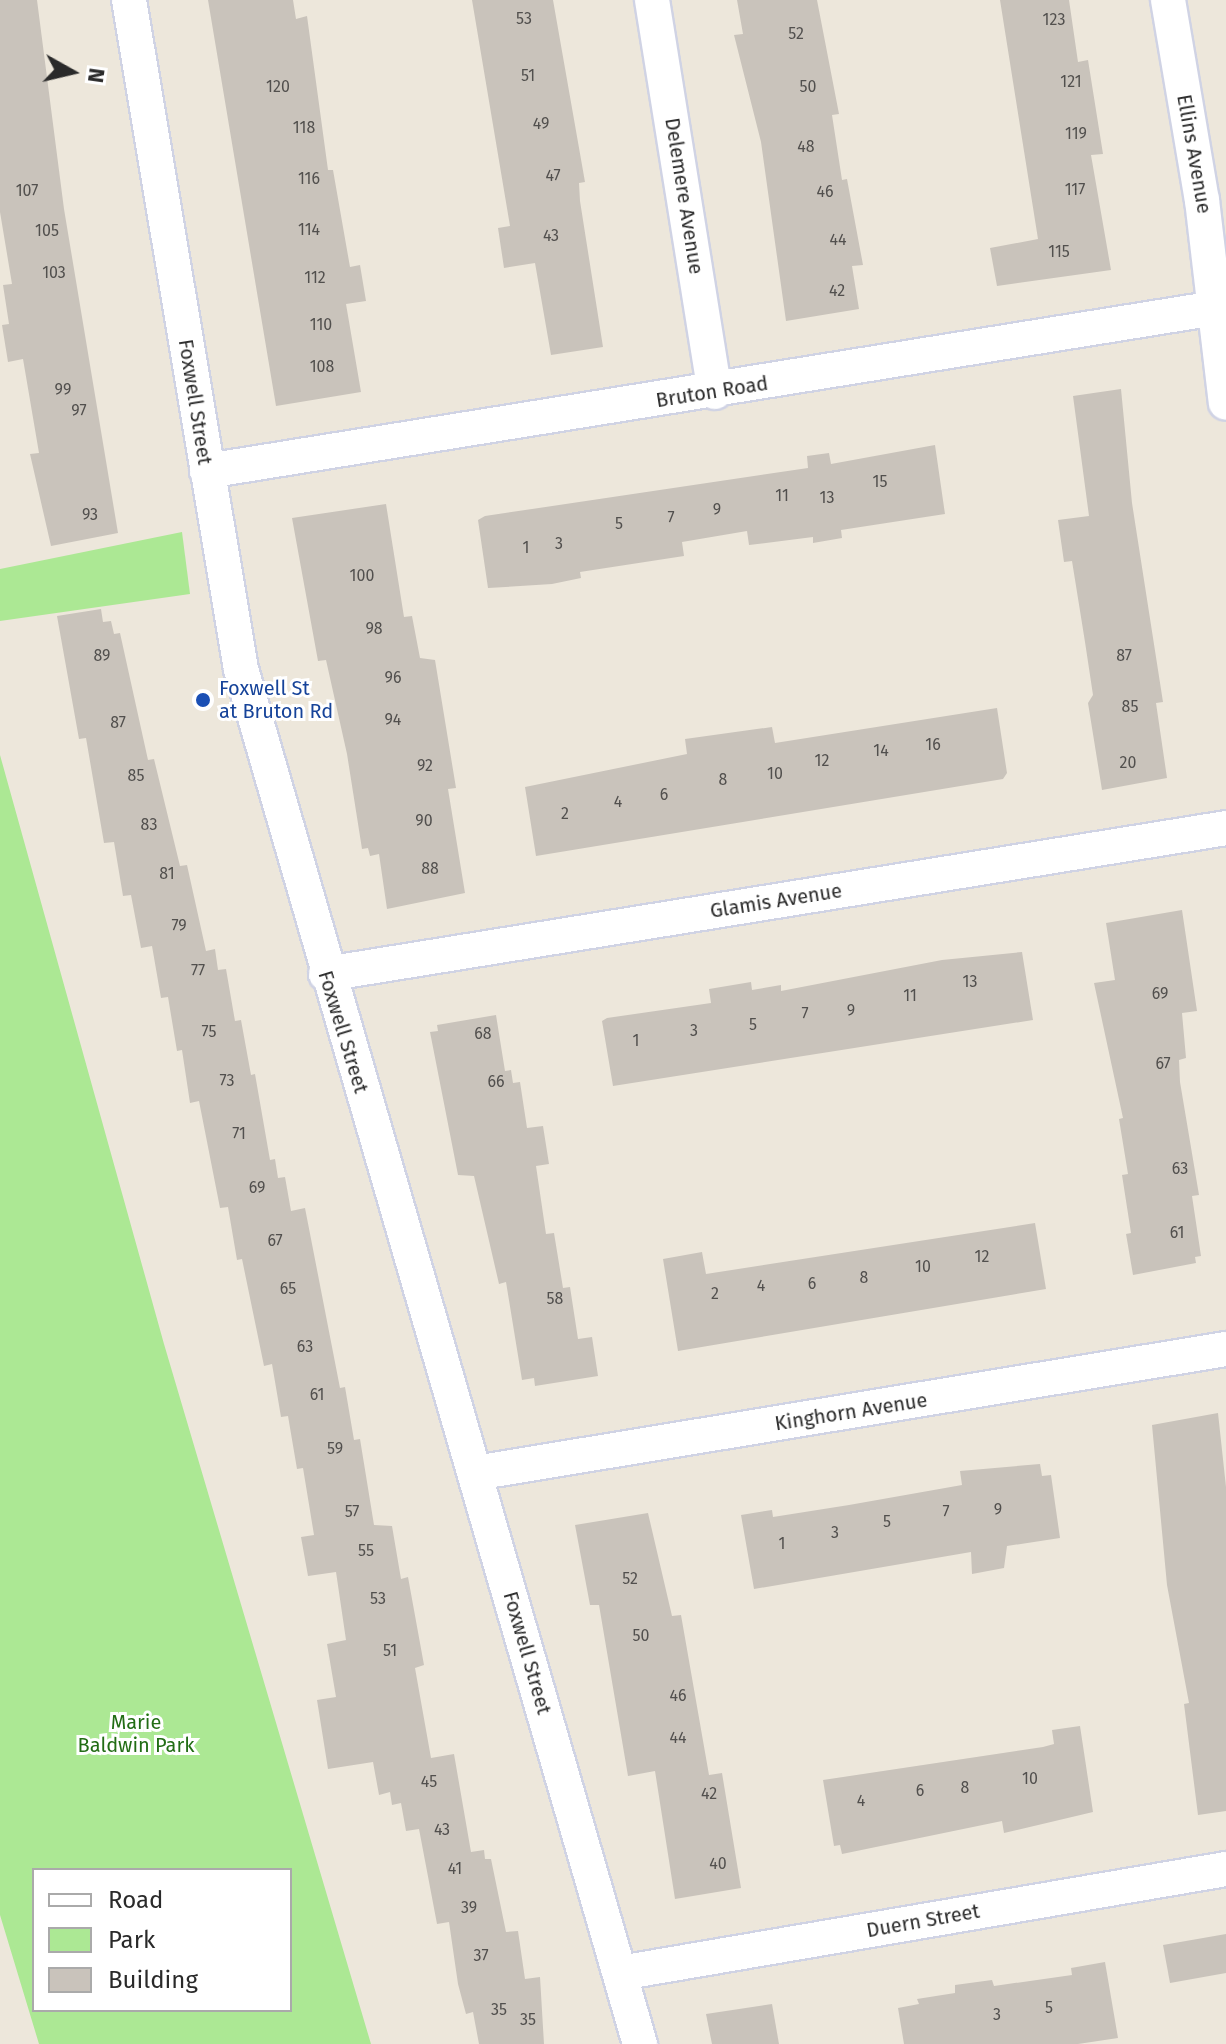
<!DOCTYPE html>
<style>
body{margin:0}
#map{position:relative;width:1226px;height:2044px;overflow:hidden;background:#ede7db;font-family:"Fira Sans",sans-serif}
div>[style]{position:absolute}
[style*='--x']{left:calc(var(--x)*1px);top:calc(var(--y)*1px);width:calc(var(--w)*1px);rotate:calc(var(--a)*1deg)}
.green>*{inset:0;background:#ace894}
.building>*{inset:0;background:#c9c3bb}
.roads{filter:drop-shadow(2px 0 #d0d3e4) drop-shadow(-2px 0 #d0d3e4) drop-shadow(0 2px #d0d3e4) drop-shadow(0 -2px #d0d3e4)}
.minor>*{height:34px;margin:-17px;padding:0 17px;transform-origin:17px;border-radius:17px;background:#fff}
.dots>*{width:22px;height:22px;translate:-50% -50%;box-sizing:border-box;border:4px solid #fff;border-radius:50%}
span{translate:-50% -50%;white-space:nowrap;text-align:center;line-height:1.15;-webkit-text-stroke:6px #fff;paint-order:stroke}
.number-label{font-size:16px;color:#52504e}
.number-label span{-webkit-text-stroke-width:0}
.street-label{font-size:20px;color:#2a2a2a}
.transit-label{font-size:20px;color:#164399}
.left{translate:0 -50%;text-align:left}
.park-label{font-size:20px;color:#226d15}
.legend{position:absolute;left:32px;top:1868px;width:260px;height:144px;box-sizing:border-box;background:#fff;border:2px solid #aaa;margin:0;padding:10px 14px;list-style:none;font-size:24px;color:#2a2a2a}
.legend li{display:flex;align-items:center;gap:16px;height:40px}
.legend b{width:40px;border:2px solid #aaa}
.north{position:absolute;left:32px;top:32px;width:80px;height:80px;-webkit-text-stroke:6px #fff;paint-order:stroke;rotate:98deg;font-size:22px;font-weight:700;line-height:32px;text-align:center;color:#2a2a2a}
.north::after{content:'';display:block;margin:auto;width:28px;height:36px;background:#2a2a2a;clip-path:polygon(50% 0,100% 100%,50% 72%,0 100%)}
</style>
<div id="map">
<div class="green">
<i style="clip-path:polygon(182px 532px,190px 594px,0 621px,0 569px)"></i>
<i style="clip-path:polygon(evenodd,0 755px,164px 1344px,371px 2044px,39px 2044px,0 1915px,0 755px,34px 1870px,290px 1870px,290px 2010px,34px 2010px,34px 1870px)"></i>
</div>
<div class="building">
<i style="clip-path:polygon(0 0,37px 0,64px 209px,118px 533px,51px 546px,30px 454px,39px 453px,23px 359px,8px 362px,2px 325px,9px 324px,3px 285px,12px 284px,0 212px)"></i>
<i style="clip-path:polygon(208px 0,293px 0,296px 19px,307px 16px,328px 170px,333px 170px,350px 267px,360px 265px,366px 301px,346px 304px,361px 392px,276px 406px)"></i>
<i style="clip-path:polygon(472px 0,553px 0,585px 182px,579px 183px,580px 201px,603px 347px,551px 355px,535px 263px,504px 268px,498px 228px,510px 226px)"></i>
<i style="clip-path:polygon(737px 0,817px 0,839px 114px,832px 115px,842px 180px,847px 179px,863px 265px,852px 266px,859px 309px,786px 321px,761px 142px,734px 35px,743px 34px)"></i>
<i style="clip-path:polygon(1000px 0,1069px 0,1078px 62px,1088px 60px,1103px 154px,1091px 155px,1111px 270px,997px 286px,990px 248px,1038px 239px)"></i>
<i style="clip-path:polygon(1121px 389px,1132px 503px,1163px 702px,1156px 703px,1167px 778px,1102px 790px,1088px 703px,1093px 695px,1085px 642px,1072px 561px,1064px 562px,1058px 520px,1089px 516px,1073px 396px)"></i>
<i style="clip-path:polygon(935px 445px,945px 514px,841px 530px,842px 538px,813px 543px,813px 537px,749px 545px,747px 531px,682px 542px,684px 556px,580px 572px,581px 578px,552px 584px,488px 588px,478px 520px,485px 516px,808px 468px,807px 456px,829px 453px,831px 464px)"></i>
<i style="clip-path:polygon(386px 504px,404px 617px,412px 616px,420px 658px,435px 660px,456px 788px,448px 789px,465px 893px,387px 909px,379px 854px,370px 856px,368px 848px,362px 849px,347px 754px,326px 660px,318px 661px,292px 518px)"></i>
<i style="clip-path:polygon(101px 609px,103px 622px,111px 621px,114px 634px,120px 633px,148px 760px,154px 759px,180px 866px,187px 865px,206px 951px,215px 949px,218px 970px,226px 969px,235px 1021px,241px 1020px,251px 1075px,255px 1074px,270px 1160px,275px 1159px,278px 1178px,285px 1177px,291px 1211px,305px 1208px,340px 1388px,345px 1387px,354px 1440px,360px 1439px,374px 1525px,392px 1526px,401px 1579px,408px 1577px,424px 1665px,415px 1668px,431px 1758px,454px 1754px,471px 1852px,484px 1850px,485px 1859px,491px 1859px,506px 1932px,518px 1931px,525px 1979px,540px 1977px,544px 2044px,479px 2044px,473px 2012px,466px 2014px,458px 1984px,449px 1922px,437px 1924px,419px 1829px,406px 1831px,401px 1803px,392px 1805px,390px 1792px,379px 1795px,373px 1762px,328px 1769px,317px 1700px,336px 1697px,327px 1644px,346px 1640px,336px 1572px,308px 1576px,301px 1537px,314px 1535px,303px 1468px,297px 1469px,288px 1416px,281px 1417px,272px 1364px,264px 1366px,242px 1259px,237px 1260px,228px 1207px,220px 1208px,199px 1101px,190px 1103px,182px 1050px,177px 1051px,168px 997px,161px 998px,152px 946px,141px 948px,131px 895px,123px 896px,114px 842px,104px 843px,86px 738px,79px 739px,57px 616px)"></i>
<i style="clip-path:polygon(997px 708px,1007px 773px,1003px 779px,536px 856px,525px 787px,687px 754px,685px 739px,772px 727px,775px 743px)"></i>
<i style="clip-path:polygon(1182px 910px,1197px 1011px,1182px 1013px,1186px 1058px,1179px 1060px,1180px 1082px,1199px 1195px,1192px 1196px,1201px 1256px,1195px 1257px,1196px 1263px,1133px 1275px,1126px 1234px,1131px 1233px,1122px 1175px,1128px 1174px,1119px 1119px,1123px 1118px,1094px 983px,1115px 980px,1106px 923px)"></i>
<i style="clip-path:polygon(1022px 952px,1033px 1020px,613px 1086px,602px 1021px,607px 1018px,711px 1003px,709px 989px,751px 982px,752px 990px,781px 985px,781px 991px,942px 960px)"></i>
<i style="clip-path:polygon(496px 1015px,505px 1071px,511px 1070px,513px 1083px,520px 1082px,527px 1128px,543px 1126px,549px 1164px,536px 1166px,546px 1234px,554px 1233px,563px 1288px,570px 1287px,578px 1339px,592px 1337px,598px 1376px,535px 1386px,534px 1378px,522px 1380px,506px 1282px,499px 1284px,474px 1176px,458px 1175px,430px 1032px,438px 1031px,437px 1025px)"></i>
<i style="clip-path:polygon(1035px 1223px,1046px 1289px,678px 1351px,663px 1259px,702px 1252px,706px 1274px)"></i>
<i style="clip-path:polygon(1218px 1413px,1226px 1487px,1226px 1811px,1198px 1815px,1184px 1704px,1189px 1703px,1167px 1585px,1152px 1425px)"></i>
<i style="clip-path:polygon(1040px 1464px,1042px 1476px,1051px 1475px,1060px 1538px,1007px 1546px,1004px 1568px,972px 1574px,971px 1552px,754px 1589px,741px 1515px,772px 1510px,773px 1517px,849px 1505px,962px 1485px,960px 1471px)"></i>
<i style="clip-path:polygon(648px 1513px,672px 1616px,681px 1615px,709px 1775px,722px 1773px,741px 1888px,675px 1899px,655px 1771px,628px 1776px,599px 1605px,590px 1605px,575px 1525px)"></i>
<i style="clip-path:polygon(1080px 1726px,1093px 1812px,1004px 1833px,1002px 1821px,842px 1854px,840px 1845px,834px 1846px,823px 1780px,1043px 1747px,1054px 1744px,1052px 1730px)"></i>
<i style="clip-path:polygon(1226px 1934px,1226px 1973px,1170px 1983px,1163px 1945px)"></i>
<i style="clip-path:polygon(1105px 1962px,1118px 2038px,1078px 2044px,904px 2044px,898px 2008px,919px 2004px,917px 1999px,955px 1993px,955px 1985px,992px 1980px,994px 1986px,1072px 1975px,1071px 1968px)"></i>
<i style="clip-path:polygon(772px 2004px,779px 2044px,712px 2044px,706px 2014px)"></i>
</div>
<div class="roads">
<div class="minor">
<i style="--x:129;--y:0;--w:678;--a:80.5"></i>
<i style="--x:241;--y:669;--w:1432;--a:73.82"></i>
<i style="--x:652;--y:0;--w:397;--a:80.9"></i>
<i style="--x:1168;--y:0;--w:203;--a:80.4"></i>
<i style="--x:1202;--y:200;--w:204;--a:83.3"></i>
<i style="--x:207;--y:471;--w:1022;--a:-9.18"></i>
<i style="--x:326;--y:974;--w:912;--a:-9.21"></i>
<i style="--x:475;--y:1473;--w:761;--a:-9.38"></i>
<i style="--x:620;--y:1973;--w:615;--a:-9.74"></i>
</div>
</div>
<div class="dots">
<i style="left:203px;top:700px;background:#1a4fb4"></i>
</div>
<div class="number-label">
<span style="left:524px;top:19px">53</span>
<span style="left:1054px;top:20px">123</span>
<span style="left:796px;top:34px">52</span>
<span style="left:528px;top:76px">51</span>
<span style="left:1071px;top:82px">121</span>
<span style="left:278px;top:87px">120</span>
<span style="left:808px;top:87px">50</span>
<span style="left:541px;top:124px">49</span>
<span style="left:304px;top:128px">118</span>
<span style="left:1076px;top:134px">119</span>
<span style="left:806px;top:147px">48</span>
<span style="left:553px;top:176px">47</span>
<span style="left:309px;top:179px">116</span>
<span style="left:1075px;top:190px">117</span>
<span style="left:27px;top:191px">107</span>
<span style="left:825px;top:192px">46</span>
<span style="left:309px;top:230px">114</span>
<span style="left:47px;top:231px">105</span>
<span style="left:551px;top:236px">43</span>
<span style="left:838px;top:240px">44</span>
<span style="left:1059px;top:252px">115</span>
<span style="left:54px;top:273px">103</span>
<span style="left:315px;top:278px">112</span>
<span style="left:837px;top:291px">42</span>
<span style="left:321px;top:325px">110</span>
<span style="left:322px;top:367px">108</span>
<span style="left:63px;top:390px">99</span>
<span style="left:79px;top:411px">97</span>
<span style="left:880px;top:482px">15</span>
<span style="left:782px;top:496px">11</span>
<span style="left:827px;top:498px">13</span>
<span style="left:717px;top:510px">9</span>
<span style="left:90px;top:515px">93</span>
<span style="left:671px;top:518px">7</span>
<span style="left:619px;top:524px">5</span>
<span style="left:559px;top:544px">3</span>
<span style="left:526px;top:548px">1</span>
<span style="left:362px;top:576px">100</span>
<span style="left:374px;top:629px">98</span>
<span style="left:102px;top:656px">89</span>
<span style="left:1124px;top:656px">87</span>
<span style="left:393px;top:678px">96</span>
<span style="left:1130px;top:707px">85</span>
<span style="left:393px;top:720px">94</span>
<span style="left:118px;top:723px">87</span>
<span style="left:933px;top:745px">16</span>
<span style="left:881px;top:751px">14</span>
<span style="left:822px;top:761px">12</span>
<span style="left:1128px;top:763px">20</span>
<span style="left:425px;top:766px">92</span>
<span style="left:775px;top:774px">10</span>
<span style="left:136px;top:776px">85</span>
<span style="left:723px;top:780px">8</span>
<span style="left:664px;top:795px">6</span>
<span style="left:618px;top:802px">4</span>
<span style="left:565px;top:814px">2</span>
<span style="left:424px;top:821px">90</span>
<span style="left:149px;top:825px">83</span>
<span style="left:430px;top:869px">88</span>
<span style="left:167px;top:874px">81</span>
<span style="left:179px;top:926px">79</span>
<span style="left:198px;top:971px">77</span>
<span style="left:970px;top:982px">13</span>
<span style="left:1160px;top:994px">69</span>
<span style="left:910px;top:996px">11</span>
<span style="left:851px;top:1011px">9</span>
<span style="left:805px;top:1014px">7</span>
<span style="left:753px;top:1025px">5</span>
<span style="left:694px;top:1031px">3</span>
<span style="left:209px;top:1032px">75</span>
<span style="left:483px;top:1034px">68</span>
<span style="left:636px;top:1041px">1</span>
<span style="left:1163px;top:1064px">67</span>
<span style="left:227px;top:1081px">73</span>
<span style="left:496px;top:1082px">66</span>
<span style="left:239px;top:1134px">71</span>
<span style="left:1180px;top:1169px">63</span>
<span style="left:257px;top:1188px">69</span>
<span style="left:1177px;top:1233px">61</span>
<span style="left:275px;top:1241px">67</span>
<span style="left:982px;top:1257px">12</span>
<span style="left:923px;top:1267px">10</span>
<span style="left:864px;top:1278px">8</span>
<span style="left:812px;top:1284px">6</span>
<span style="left:761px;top:1286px">4</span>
<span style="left:288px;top:1289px">65</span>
<span style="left:715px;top:1294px">2</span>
<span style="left:555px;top:1299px">58</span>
<span style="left:305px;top:1347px">63</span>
<span style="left:317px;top:1395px">61</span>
<span style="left:335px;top:1449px">59</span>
<span style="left:998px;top:1510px">9</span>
<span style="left:352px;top:1512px">57</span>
<span style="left:946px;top:1512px">7</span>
<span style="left:887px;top:1522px">5</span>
<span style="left:835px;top:1533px">3</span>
<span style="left:782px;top:1544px">1</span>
<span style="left:366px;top:1551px">55</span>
<span style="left:630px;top:1579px">52</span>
<span style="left:378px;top:1599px">53</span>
<span style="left:641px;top:1636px">50</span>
<span style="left:390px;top:1651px">51</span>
<span style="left:678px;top:1696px">46</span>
<span style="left:678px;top:1738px">44</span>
<span style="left:1030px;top:1779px">10</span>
<span style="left:429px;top:1782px">45</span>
<span style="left:965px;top:1788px">8</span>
<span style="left:920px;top:1791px">6</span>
<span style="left:709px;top:1794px">42</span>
<span style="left:861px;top:1801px">4</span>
<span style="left:442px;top:1830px">43</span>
<span style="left:718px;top:1864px">40</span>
<span style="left:455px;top:1869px">41</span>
<span style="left:469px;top:1908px">39</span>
<span style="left:481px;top:1956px">37</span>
<span style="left:1049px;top:2008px">5</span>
<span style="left:499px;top:2010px">35</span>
<span style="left:997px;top:2015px">3</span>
<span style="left:528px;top:2020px">35</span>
</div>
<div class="street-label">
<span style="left:1194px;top:154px;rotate:80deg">Ellins Avenue</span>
<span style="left:684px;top:196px;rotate:81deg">Delemere Avenue</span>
<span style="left:712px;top:392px;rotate:-9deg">Bruton Road</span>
<span style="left:195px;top:402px;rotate:81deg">Foxwell Street</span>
<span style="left:776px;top:901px;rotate:-9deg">Glamis Avenue</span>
<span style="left:343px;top:1032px;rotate:73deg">Foxwell Street</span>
<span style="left:851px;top:1412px;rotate:-9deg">Kinghorn Avenue</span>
<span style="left:527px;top:1653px;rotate:74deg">Foxwell Street</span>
<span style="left:923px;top:1921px;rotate:-10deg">Duern Street</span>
</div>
<div class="transit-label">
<span class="left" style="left:219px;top:700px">Foxwell St<br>at Bruton Rd</span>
</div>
<div class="park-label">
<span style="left:136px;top:1734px">Marie<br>Baldwin Park</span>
</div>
<ul class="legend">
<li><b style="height:10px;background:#fff"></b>Road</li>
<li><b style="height:22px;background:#ace894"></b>Park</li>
<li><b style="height:22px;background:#c9c3bb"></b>Building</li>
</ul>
<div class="north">N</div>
</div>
